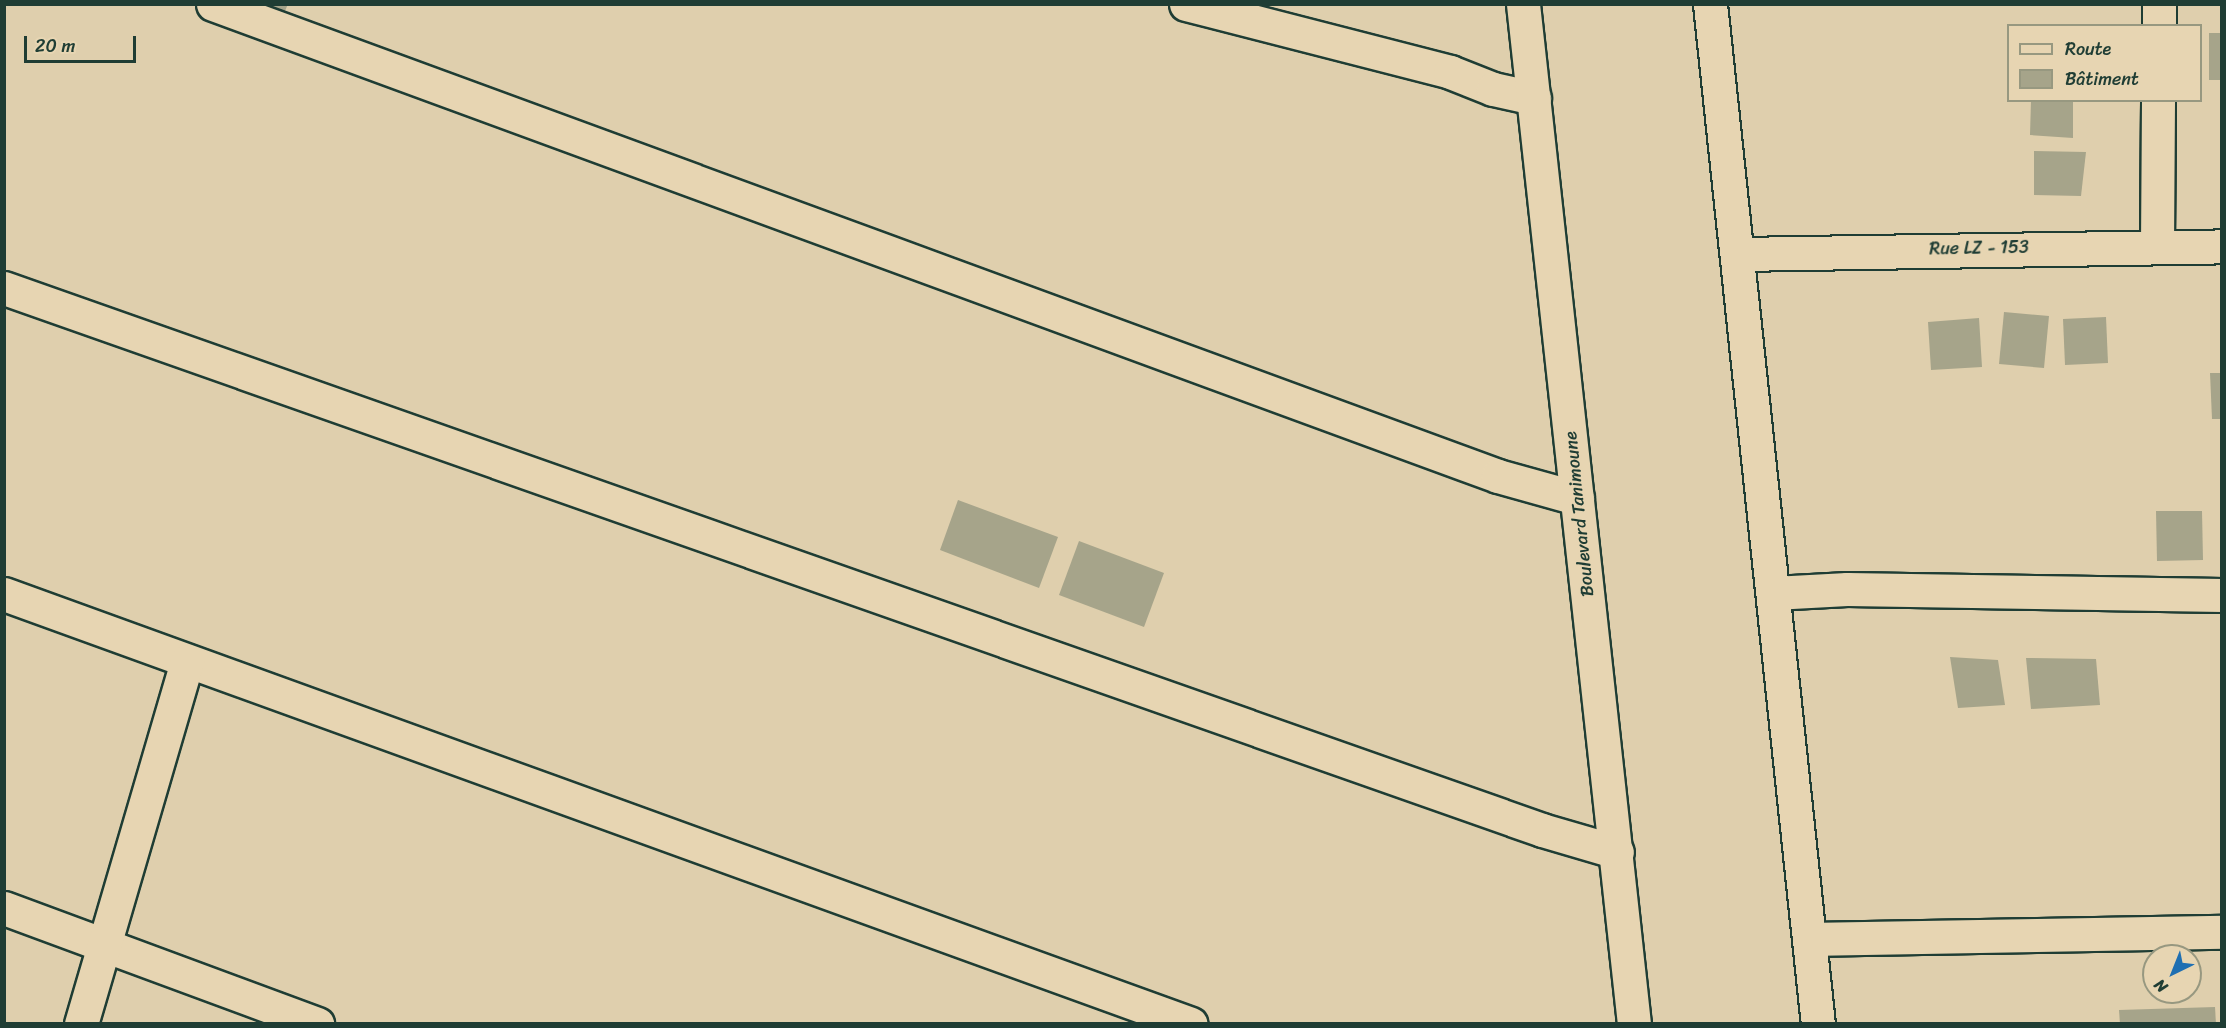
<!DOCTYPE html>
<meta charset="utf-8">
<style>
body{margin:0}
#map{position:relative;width:2226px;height:1028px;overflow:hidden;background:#dfcfad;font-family:Sriracha,sans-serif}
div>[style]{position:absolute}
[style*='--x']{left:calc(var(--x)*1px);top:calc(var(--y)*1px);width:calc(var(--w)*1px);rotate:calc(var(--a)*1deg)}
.building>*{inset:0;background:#a6a48a}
.roads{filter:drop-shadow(2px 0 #1f3d34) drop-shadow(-2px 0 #1f3d34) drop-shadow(0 2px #1f3d34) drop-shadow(0 -2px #1f3d34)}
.street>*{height:33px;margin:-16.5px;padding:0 16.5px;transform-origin:16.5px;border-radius:16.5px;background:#e7d5b2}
.primary>*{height:33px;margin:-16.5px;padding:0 16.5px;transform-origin:16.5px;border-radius:16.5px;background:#e7d5b2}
span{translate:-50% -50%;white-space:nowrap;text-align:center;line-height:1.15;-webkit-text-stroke:5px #e7d5b2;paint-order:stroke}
.street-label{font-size:18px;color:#1f3d34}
.frame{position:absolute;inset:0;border:6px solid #1f3d34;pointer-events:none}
.legend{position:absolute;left:2007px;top:24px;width:195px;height:78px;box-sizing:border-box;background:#e7d5b2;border:2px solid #979880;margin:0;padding:8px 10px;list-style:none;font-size:18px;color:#1f3d34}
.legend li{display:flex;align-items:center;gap:12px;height:30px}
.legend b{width:30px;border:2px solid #979880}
.north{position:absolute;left:2142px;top:944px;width:60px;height:60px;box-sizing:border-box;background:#e7d5b2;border:2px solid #979880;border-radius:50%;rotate:223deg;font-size:16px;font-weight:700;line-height:24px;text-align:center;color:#1f3d34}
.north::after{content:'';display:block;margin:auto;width:21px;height:27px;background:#1f6fb2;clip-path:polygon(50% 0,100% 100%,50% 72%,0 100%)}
.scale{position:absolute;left:24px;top:36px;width:112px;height:27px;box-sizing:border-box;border:3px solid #1f3d34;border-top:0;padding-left:8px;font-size:18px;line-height:21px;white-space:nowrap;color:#1f3d34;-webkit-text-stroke:4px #e7d5b2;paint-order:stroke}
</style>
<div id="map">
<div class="building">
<i style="clip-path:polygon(251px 4px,288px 4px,282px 18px)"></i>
<i style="clip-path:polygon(2209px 33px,2222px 33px,2222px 80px,2209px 80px)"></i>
<i style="clip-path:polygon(2031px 100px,2073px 100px,2073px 138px,2030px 135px)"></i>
<i style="clip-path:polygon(2034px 151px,2086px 152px,2081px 196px,2034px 195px)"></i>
<i style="clip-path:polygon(2004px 312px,2049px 316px,2044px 368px,1999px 364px)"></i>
<i style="clip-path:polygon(2106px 317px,2108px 363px,2065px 365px,2063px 319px)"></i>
<i style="clip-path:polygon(1979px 318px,1982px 367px,1931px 370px,1928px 322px)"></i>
<i style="clip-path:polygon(2210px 373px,2222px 373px,2222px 419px,2212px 419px)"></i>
<i style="clip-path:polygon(958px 500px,1058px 537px,1039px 588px,940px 550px)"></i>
<i style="clip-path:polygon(2156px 511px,2202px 511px,2203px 560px,2157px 561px)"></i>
<i style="clip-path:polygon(1079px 541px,1164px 573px,1144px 627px,1059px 595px)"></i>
<i style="clip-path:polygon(1950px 657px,1998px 660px,2005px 705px,1958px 708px)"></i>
<i style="clip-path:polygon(2026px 658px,2096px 659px,2100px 705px,2031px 709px)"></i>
<i style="clip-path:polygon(2215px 1007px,2216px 1024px,2120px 1024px,2119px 1010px)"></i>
</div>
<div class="roads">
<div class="street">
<i style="--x:213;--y:4;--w:1369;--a:20.17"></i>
<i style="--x:1498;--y:476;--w:82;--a:15.6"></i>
<i style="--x:1186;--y:4;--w:273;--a:14.4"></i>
<i style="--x:1450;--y:72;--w:46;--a:21.6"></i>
<i style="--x:1493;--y:89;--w:42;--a:12.4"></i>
<i style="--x:2159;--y:26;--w:22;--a:-90"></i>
<i style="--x:2157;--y:245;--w:145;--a:-89.6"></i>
<i style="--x:1737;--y:254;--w:485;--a:-0.9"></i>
<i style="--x:4;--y:288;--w:1631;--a:19.41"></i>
<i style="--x:1542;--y:830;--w:78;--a:16.3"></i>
<i style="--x:1773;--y:593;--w:74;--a:-3.1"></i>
<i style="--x:1847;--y:589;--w:375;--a:0.9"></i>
<i style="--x:4;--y:594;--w:1262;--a:19.91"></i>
<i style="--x:4;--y:908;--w:334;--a:20.3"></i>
<i style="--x:1809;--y:939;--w:413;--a:-1"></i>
<i style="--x:81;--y:1024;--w:378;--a:-73.7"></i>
</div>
<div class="primary">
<i style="--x:1523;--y:4;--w:1026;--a:83.79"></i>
<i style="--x:1710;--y:4;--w:1026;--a:83.96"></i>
</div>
</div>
<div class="street-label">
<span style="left:1979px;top:248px;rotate:-1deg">Rue LZ - 153</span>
<span style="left:1579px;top:514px;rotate:-96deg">Boulevard Tanimoune</span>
</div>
<div class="frame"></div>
<ul class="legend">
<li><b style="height:8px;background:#e7d5b2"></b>Route</li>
<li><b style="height:16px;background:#a6a48a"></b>Bâtiment</li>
</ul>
<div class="north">N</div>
<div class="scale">20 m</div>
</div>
